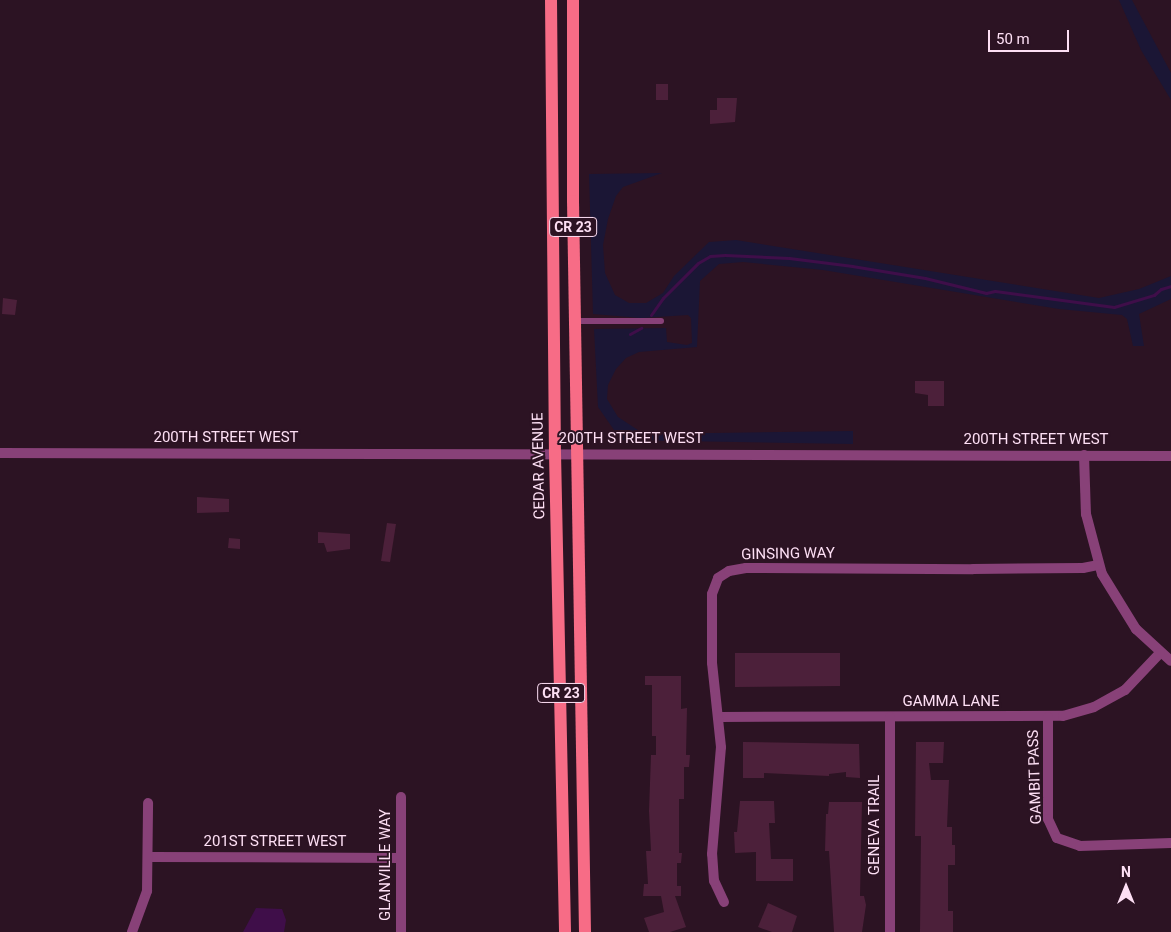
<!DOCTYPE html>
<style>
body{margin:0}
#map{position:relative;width:1171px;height:932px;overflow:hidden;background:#2c1323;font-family:Roboto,sans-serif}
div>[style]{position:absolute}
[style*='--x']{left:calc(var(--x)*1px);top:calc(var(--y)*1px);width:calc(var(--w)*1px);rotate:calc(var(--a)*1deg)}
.green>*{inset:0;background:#1b1635}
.water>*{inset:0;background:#3f0e49}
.stream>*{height:3px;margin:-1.5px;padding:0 1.5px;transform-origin:1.5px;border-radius:1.5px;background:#3f0e49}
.building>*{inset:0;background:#4c203a}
.service>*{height:6px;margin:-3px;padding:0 3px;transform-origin:3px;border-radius:3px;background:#884178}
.minor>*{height:10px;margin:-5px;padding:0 5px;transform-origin:5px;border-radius:5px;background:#884178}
.tertiary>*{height:10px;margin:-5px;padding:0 5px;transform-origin:5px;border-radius:5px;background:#884178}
.primary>*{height:12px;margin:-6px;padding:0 6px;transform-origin:6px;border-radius:6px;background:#f76c86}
span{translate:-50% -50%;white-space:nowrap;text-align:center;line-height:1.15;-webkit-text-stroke:4px #2c1323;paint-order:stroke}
.shield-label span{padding:1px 4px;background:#2c1323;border:1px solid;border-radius:4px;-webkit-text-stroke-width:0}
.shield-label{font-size:14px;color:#fddff4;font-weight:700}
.street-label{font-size:15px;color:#fddff4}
.north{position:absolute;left:1101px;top:862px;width:50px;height:50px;-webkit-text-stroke:4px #2c1323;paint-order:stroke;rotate:0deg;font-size:14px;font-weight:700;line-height:20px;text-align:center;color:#fddff4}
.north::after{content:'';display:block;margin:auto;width:18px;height:22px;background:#fddff4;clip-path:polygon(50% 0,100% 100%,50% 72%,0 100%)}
.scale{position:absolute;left:988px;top:30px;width:81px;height:22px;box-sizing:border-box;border:2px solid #fddff4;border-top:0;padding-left:6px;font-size:15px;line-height:18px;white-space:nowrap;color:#fddff4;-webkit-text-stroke:4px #2c1323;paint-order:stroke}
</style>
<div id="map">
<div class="green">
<i style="clip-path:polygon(1119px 0,1132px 0,1171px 73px,1171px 100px,1141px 50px)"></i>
<i style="clip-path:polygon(662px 173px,623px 187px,616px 196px,608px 219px,603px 245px,605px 273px,615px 295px,629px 303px,646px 303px,663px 293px,674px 276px,709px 242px,736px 240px,1099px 298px,1139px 289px,1171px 276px,1171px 299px,1139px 314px,1144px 346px,1133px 346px,1127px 319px,1122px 315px,1059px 309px,823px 270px,743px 262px,719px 264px,700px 281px,697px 347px,639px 352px,626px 358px,616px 369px,608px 385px,607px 399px,618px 417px,644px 434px,853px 431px,853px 444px,621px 440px,598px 407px,594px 329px,666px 328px,667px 342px,687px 345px,692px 343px,691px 318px,688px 315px,641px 318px,593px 314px,589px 174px)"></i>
</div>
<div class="water">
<i style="clip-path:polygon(256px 908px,282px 909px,286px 920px,284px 932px,243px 932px)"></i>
</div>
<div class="stream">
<i style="--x:651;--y:315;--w:21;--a:-55"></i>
<i style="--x:663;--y:298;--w:49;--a:-45"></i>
<i style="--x:698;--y:263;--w:14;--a:-30"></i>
<i style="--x:710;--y:256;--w:15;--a:-4"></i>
<i style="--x:725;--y:255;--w:64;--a:2.7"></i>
<i style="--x:789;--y:258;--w:64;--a:7.2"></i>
<i style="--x:852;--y:266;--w:74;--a:9.3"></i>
<i style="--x:925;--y:278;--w:63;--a:13.8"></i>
<i style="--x:986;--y:293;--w:9;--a:-13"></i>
<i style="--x:995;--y:291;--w:120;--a:7.7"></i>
<i style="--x:1114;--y:307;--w:42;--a:-16.7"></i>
<i style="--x:1154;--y:295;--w:9;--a:-41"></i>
<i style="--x:1161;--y:289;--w:10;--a:-17"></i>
<i style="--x:630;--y:334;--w:13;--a:-29"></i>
</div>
<div class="building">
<i style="clip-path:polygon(656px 84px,668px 84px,668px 100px,656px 100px)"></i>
<i style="clip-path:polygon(717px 98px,737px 98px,735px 122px,710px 124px,710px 110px,717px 110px)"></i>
<i style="clip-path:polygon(3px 298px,17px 300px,15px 315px,2px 314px)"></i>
<i style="clip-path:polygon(915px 381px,944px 381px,944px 406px,928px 406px,928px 395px,915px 393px)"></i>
<i style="clip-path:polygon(197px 497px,229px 499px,229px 512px,197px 513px)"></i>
<i style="clip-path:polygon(387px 523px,396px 524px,390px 562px,381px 561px)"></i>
<i style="clip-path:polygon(318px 532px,350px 534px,350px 549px,327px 552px,324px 543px,318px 543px)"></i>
<i style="clip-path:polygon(229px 538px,240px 539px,240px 549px,228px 548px)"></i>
<i style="clip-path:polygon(735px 653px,840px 653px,840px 686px,735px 687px)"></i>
<i style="clip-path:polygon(645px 676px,681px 676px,681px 709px,687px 708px,686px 755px,690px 755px,689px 767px,684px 767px,684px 799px,679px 799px,679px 853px,682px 853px,681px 863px,677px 863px,677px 886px,681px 886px,681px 896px,675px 896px,686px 927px,670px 932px,649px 932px,644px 918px,664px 912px,661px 896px,643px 896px,644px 884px,648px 884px,646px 851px,651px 851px,649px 811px,651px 755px,656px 755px,656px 736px,652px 736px,652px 685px,645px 685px)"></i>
<i style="clip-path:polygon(743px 742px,859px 744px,860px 778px,846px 777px,846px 772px,829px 774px,829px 776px,764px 773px,764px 778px,743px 778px)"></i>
<i style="clip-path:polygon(916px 742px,944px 742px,943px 763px,929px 763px,931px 780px,949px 780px,947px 827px,952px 827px,952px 845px,955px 845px,955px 865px,948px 865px,948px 911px,953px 911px,953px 932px,920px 932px,921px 836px,915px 836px)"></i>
<i style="clip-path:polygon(740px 801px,774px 801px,775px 823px,769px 823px,771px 859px,793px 859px,793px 881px,756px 881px,756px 852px,735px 853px,734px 832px,737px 832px)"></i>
<i style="clip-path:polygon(829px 802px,862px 802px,860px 896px,864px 896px,866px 905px,862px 932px,834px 932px,829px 851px,825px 851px,826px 814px,828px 814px)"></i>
<i style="clip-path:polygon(768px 903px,797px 916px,792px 932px,772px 932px,758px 927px)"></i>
</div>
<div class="service">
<i style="--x:575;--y:321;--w:86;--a:0"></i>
</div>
<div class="minor">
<i style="--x:1084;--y:455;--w:59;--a:88.1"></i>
<i style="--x:1086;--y:514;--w:62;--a:75.1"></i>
<i style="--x:1102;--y:574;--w:65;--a:58.3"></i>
<i style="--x:1136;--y:629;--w:47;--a:42.4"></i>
<i style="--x:720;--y:717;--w:343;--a:-0.2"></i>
<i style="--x:1063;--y:716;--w:32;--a:-16"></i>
<i style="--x:1094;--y:707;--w:35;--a:-29"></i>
<i style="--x:1125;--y:690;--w:51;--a:-46.6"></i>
<i style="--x:890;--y:717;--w:215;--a:90"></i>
<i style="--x:1048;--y:717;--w:102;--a:90"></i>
<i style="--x:1048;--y:819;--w:21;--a:65"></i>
<i style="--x:1057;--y:838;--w:24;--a:19"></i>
<i style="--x:1080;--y:846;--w:91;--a:-1.9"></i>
<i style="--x:149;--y:857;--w:252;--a:0.2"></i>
<i style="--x:724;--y:902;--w:23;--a:-115"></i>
<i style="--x:714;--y:881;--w:27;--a:-94"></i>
<i style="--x:712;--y:854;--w:107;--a:-85.2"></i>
<i style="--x:721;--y:747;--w:84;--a:-96.1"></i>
<i style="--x:712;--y:663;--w:69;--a:-90"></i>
<i style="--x:712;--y:594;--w:17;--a:-69"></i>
<i style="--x:718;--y:578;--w:13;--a:-32"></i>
<i style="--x:729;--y:571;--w:17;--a:-10"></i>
<i style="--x:746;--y:568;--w:227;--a:0.3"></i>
<i style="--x:973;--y:569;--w:110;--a:-0.5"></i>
<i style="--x:1083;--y:568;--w:16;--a:-11"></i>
<i style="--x:132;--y:932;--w:44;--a:-69.9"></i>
<i style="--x:147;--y:891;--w:88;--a:-89.3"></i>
<i style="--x:401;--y:932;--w:135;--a:-90"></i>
</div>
<div class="tertiary">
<i style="--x:0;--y:453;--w:1171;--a:0.15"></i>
</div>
<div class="primary">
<i style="--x:551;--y:0;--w:453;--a:89.5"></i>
<i style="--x:555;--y:453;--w:479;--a:88.8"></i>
<i style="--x:573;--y:0;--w:201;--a:90"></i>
<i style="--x:573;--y:201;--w:731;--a:89.06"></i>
</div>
<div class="shield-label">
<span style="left:573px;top:227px">CR 23</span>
<span style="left:561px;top:693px">CR 23</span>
</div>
<div class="street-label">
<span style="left:226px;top:438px">200TH STREET WEST</span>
<span style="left:631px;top:439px">200TH STREET WEST</span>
<span style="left:1036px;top:440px">200TH STREET WEST</span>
<span style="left:539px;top:466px;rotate:-91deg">CEDAR AVENUE</span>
<span style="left:788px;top:554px;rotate:-1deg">GINSING WAY</span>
<span style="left:951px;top:702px">GAMMA LANE</span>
<span style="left:1035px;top:777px;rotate:-92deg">GAMBIT PASS</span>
<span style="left:875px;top:825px;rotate:-90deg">GENEVA TRAIL</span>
<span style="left:275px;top:842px">201ST STREET WEST</span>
<span style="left:386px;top:865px;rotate:-90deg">GLANVILLE WAY</span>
</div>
<div class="north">N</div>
<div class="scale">50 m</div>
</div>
